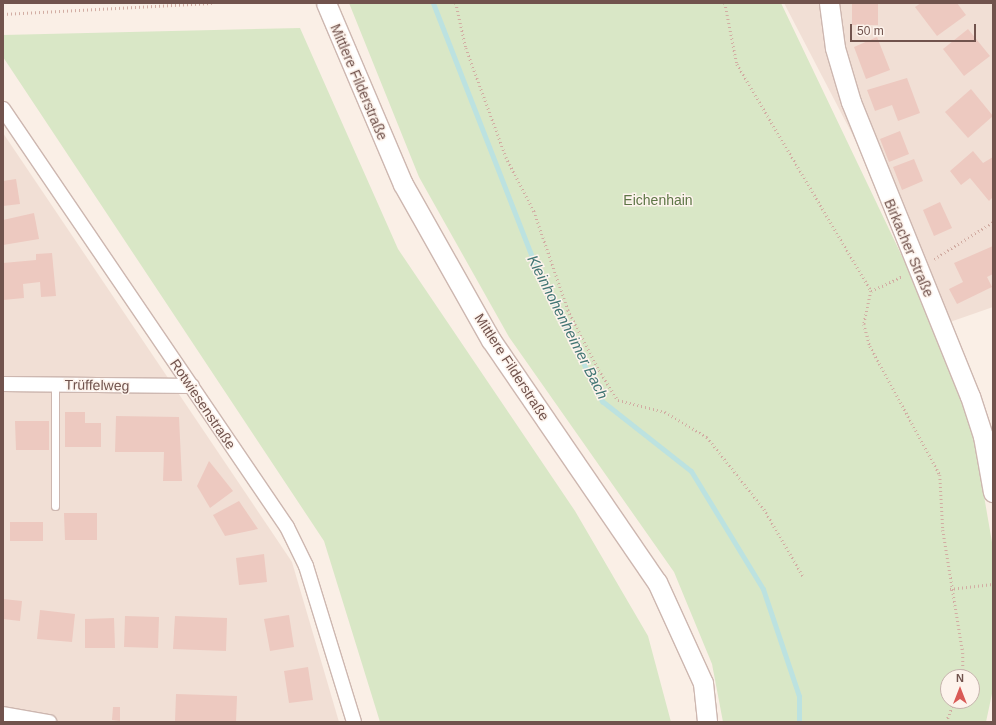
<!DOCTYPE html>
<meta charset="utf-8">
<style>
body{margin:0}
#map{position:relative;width:996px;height:725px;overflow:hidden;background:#faefe6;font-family:Arial,sans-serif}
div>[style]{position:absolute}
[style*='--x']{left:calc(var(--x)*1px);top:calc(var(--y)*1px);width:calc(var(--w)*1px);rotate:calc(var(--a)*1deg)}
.residential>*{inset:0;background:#f1dfd5}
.green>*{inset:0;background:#d9e7c6}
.stream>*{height:5px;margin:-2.5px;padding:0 2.5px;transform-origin:2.5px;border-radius:2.5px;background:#bce2e0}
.building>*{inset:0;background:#edc9c0}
.path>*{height:2.5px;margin-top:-1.25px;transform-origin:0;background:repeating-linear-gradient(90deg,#d2ada3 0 1px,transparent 0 4px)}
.roads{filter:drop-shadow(1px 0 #cdb7b0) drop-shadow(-1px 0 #cdb7b0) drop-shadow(0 1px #cdb7b0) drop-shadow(0 -1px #cdb7b0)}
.lane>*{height:7px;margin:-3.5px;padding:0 3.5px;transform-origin:3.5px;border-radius:3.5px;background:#fff}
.street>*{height:14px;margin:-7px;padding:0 7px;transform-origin:7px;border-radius:7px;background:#fff}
.secondary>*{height:19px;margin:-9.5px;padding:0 9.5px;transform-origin:9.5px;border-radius:9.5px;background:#fff}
span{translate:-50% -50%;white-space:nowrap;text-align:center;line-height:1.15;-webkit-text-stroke:3px #fdf3ec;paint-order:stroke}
.street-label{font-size:14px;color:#71534d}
.park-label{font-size:14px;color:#5e7646}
.water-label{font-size:15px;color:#427674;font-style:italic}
.frame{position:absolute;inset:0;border:4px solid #71534d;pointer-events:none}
.north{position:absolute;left:940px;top:669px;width:40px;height:40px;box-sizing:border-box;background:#fdf3ec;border:1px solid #c5b3ac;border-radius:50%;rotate:0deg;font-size:11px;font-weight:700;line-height:16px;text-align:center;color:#71534d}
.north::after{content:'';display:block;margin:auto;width:14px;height:18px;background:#d95a56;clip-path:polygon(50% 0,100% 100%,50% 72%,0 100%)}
.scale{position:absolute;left:850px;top:24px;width:126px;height:18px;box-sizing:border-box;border:2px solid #71534d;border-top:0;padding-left:5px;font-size:12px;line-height:14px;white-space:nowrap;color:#71534d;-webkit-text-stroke:3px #fdf3ec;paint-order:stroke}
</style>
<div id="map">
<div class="residential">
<i style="clip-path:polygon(784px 3px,993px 3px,993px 307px,950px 322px)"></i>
<i style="clip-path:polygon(3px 133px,292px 562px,339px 722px,3px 722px)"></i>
</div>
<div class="green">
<i style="clip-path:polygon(evenodd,349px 3px,781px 3px,910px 273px,956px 382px,974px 438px,993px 548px,993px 689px,986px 722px,723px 722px,712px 664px,674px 572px,509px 337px,419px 177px,349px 3px,948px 677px,972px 677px,972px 701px,948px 701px,948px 677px)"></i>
<i style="clip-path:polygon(300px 28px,398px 249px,575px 511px,648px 636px,671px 722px,380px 722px,324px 541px,3px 57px,3px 35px)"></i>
</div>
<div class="stream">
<i style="--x:433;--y:3;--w:281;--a:68.7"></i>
<i style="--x:535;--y:265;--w:152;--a:63.8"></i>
<i style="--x:602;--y:401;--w:113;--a:38.2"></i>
<i style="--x:691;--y:471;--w:138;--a:58.6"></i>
<i style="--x:763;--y:589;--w:113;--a:71.4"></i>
<i style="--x:799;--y:696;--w:26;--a:90"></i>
</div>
<div class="building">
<i style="clip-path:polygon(852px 3px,878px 3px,878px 25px,852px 25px)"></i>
<i style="clip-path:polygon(921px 3px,957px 3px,966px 15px,937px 36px,915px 7px)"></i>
<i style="clip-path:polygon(968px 29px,990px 56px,964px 76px,943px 49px)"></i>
<i style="clip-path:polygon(877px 37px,890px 70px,866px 79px,854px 47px)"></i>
<i style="clip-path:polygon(907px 78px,920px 113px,898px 121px,892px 105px,875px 111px,867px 90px)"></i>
<i style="clip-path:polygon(971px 89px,993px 116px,968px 138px,945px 112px)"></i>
<i style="clip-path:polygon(900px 131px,909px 154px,889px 162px,880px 139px)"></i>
<i style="clip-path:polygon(973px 151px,983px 163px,993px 157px,993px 197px,989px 201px,970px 178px,961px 185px,950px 171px)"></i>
<i style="clip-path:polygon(914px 159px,923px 181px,902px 190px,893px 167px)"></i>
<i style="clip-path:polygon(16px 179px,20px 204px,3px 206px,3px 181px)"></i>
<i style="clip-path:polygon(940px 202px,952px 228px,934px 236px,923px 210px)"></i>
<i style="clip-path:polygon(34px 213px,39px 239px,3px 245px,3px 220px)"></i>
<i style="clip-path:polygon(993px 246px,993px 274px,987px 277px,992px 287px,957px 304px,949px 289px,963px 282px,954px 263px)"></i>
<i style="clip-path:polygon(52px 253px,56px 296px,41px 297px,40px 282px,23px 284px,24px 298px,3px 300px,3px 263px,36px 260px,36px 254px)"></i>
<i style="clip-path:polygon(65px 412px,85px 412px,85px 423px,101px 423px,101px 447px,65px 447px)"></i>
<i style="clip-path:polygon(116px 416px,179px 417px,182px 481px,163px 481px,164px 452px,115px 452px)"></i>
<i style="clip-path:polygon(15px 421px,49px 421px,49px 450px,16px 450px)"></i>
<i style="clip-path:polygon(209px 461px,233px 491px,210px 508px,197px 486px)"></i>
<i style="clip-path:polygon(239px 501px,258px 529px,225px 536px,213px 515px)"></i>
<i style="clip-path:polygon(64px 513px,97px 513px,97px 540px,65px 540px)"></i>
<i style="clip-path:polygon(10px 522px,43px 522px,43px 541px,10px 541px)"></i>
<i style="clip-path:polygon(264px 554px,267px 582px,239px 585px,236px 558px)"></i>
<i style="clip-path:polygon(3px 599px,22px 601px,20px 621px,3px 619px)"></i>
<i style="clip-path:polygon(40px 610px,75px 614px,72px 642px,37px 639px)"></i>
<i style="clip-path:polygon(289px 615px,294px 647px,270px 651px,264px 619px)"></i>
<i style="clip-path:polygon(125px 616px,159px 617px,158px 648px,124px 647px)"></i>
<i style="clip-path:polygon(175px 616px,227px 618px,226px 651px,173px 649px)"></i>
<i style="clip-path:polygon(114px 618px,115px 648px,85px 648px,85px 619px)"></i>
<i style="clip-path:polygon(308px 667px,313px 700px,289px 703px,284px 671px)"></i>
<i style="clip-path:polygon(176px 694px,237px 696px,236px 722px,175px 722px)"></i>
<i style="clip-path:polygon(113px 707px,120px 707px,120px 721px,112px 720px)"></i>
</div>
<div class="path">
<i style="--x:456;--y:3;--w:46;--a:77.5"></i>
<i style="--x:466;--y:48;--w:116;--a:69.8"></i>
<i style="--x:506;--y:157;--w:61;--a:62.6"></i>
<i style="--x:534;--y:211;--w:105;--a:71"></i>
<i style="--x:568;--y:310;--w:68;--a:62.7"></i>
<i style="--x:599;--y:370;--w:36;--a:58"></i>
<i style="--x:618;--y:400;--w:49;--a:14.3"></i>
<i style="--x:665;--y:412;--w:49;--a:30.8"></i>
<i style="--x:707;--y:437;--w:92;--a:51.6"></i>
<i style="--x:764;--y:509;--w:78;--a:59.8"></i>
<i style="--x:725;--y:3;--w:62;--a:78.9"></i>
<i style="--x:737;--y:64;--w:264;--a:59.4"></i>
<i style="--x:871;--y:291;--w:34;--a:102"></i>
<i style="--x:864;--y:324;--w:23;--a:75"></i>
<i style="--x:870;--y:346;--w:147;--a:61.5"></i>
<i style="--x:940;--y:475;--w:55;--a:86.9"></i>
<i style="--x:943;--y:530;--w:125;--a:80.8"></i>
<i style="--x:963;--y:653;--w:24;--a:90"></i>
<i style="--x:3;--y:14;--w:209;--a:-3"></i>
<i style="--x:934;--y:259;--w:70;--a:-32.1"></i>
<i style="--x:871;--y:291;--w:35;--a:-25"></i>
<i style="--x:950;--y:589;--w:43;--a:-6.6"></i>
<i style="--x:946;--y:722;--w:22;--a:-69"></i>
</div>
<div class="roads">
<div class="lane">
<i style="--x:55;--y:506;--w:121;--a:-90"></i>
</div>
<div class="street">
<i style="--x:3;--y:109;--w:505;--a:55.81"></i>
<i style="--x:287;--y:527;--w:43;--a:64"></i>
<i style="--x:306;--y:566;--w:163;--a:72.9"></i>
<i style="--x:3;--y:384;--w:189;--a:0.6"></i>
<i style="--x:3;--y:714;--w:47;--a:9.9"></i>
</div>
<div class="secondary">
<i style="--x:326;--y:3;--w:197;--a:67"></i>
<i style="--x:403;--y:184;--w:179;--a:60.6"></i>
<i style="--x:491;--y:340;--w:293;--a:55.6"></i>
<i style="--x:657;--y:582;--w:111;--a:65.5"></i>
<i style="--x:703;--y:683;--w:39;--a:84"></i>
<i style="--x:829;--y:3;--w:45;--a:82.4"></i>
<i style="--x:835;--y:48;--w:56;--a:73.5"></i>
<i style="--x:851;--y:102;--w:317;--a:68"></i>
<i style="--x:970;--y:396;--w:42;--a:72"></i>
<i style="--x:983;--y:436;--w:57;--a:79.9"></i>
</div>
</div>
<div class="street-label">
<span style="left:359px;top:82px;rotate:67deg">Mittlere Filderstraße</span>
<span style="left:909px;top:248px;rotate:67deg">Birkacher Straße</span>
<span style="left:512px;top:367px;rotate:57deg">Mittlere Filderstraße</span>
<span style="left:97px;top:385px;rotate:1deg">Trüffelweg</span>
<span style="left:203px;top:404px;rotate:56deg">Rotwiesenstraße</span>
</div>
<div class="park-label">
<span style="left:658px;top:200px">Eichenhain</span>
</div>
<div class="water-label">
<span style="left:568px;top:327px;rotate:63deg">Kleinhohenheimer Bach</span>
</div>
<div class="frame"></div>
<div class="north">N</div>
<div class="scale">50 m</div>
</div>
